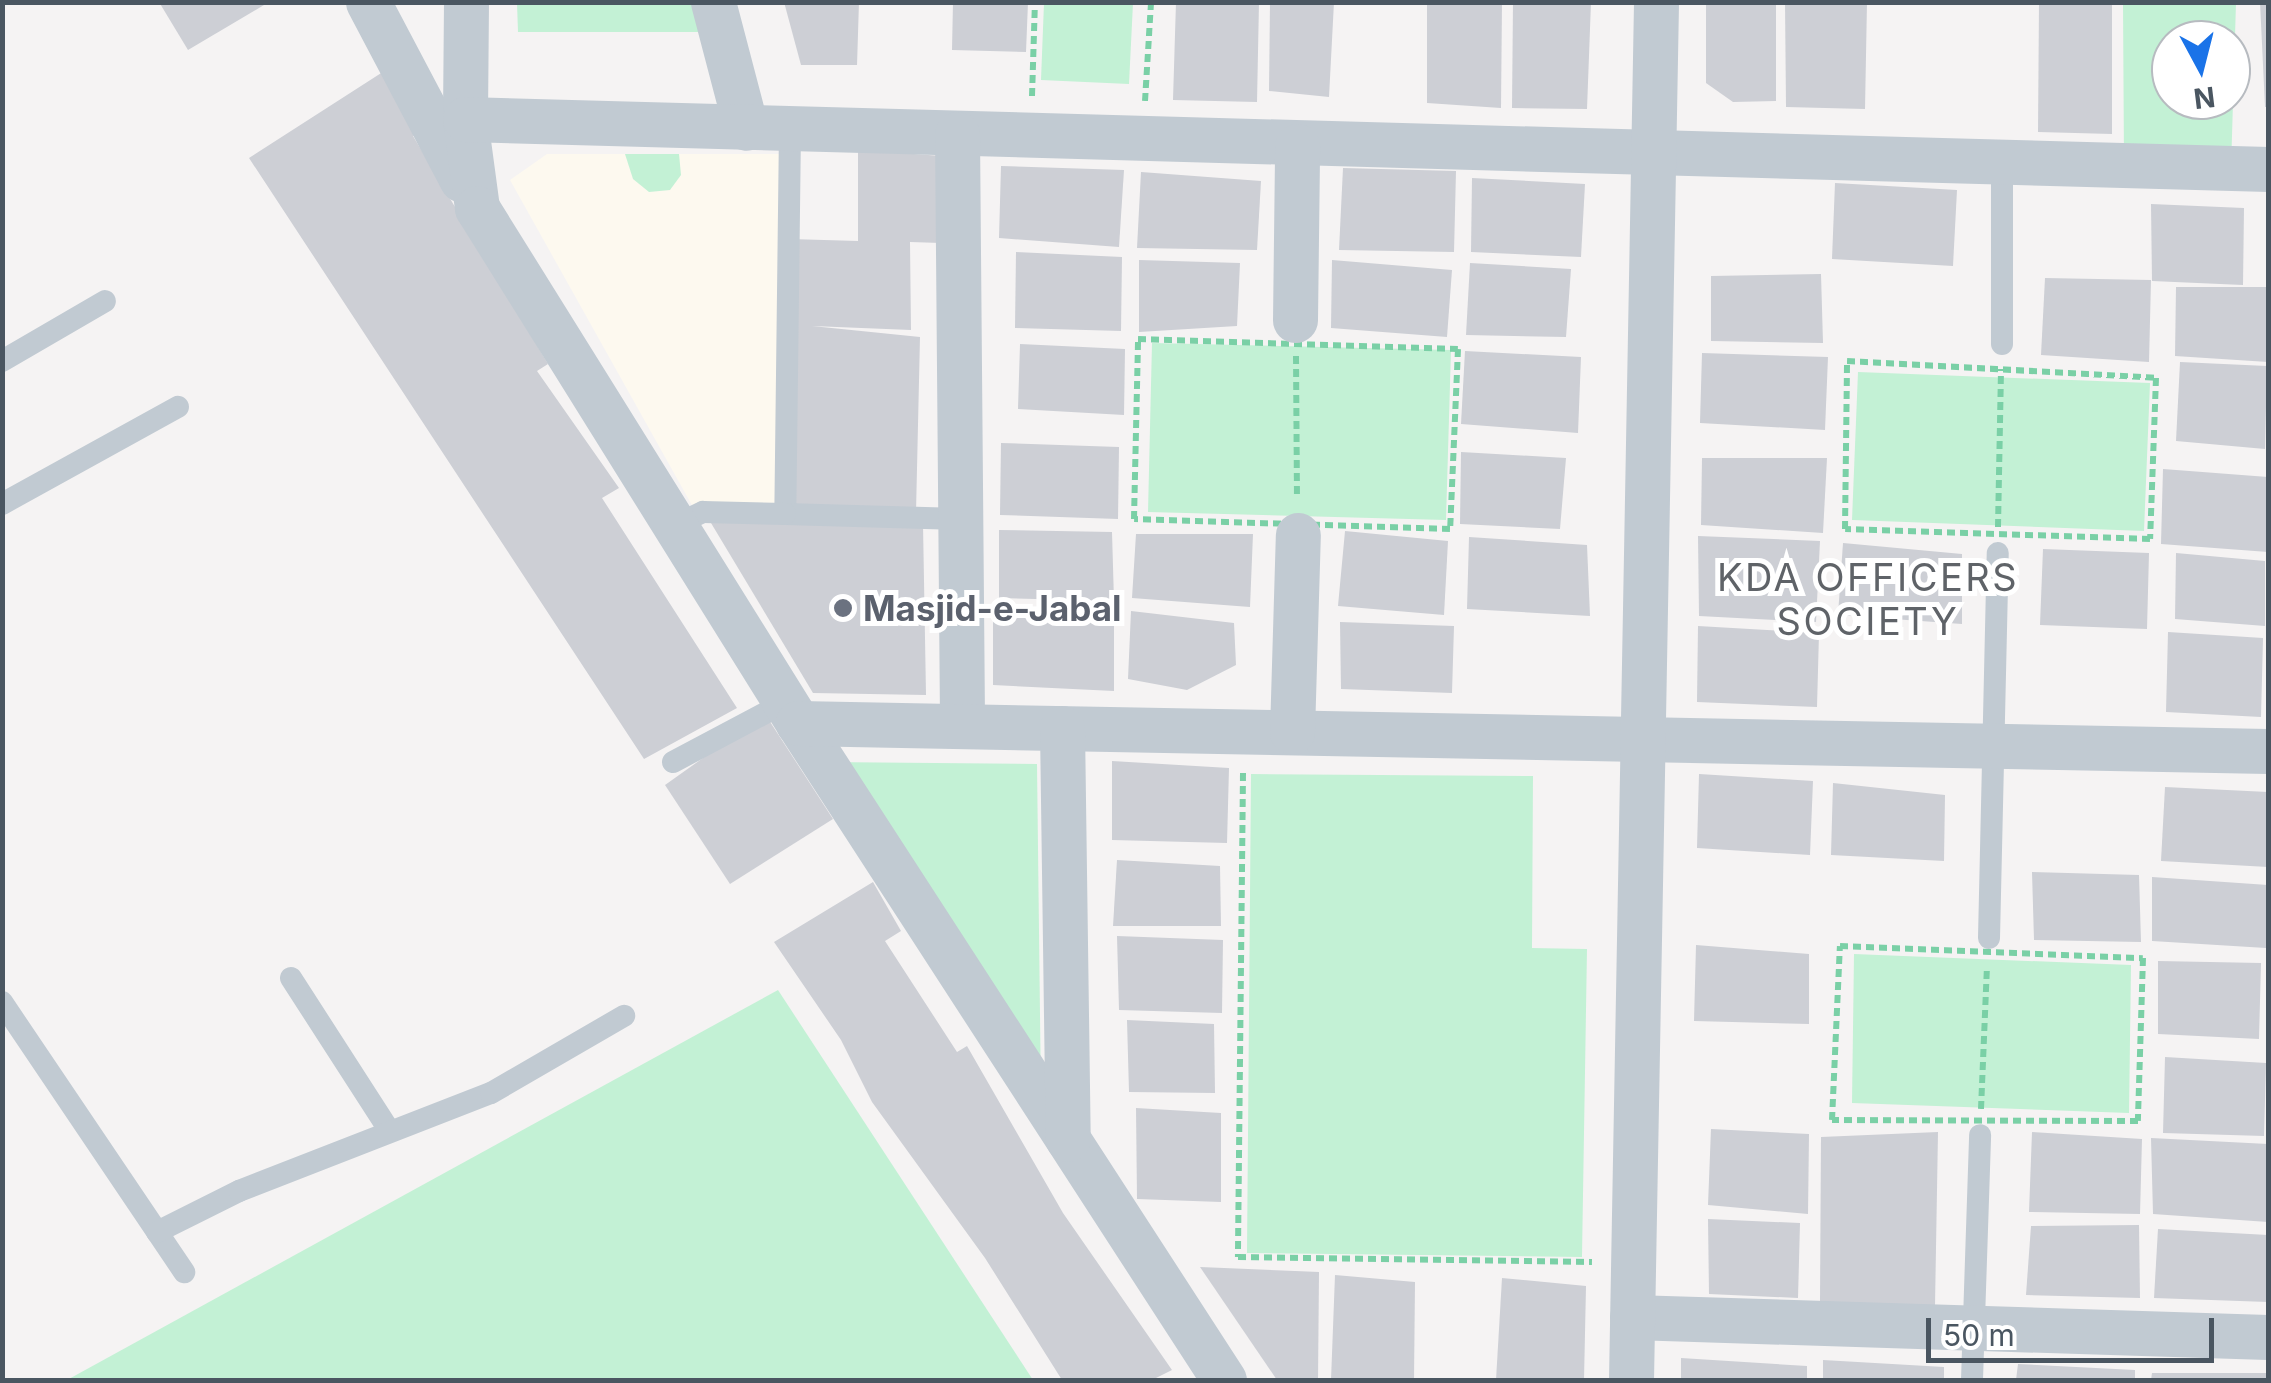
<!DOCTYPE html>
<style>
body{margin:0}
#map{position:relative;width:2271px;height:1383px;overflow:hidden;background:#f5f3f3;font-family:Inter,sans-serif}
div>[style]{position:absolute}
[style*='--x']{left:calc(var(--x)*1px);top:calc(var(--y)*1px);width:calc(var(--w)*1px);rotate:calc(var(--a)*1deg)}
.commercial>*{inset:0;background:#fdf9ef}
.green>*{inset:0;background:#c3f1d5}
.building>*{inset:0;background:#cdcfd5}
.path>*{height:6px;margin-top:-3px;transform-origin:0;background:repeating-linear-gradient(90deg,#7ad0a6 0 8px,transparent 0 13px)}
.lane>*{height:22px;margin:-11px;padding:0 11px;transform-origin:11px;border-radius:11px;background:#c1cad2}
.street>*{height:45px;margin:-22.5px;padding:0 22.5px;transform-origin:22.5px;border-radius:22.5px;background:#c1cad2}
.dots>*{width:28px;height:28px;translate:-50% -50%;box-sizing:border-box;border:5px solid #fff;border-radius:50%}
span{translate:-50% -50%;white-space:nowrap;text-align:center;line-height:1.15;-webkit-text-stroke:10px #fff;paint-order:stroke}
.worship-label{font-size:35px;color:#5b616d;font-weight:700}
.left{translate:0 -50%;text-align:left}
.neighbourhood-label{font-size:38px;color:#5f6368;letter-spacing:2.5px}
.frame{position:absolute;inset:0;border:5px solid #4a5661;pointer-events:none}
.north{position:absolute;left:2151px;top:20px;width:100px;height:100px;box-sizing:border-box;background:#fff;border:2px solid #b7bbc0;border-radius:50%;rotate:173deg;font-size:28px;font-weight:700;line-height:40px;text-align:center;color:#4a5661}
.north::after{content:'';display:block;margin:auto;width:35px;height:45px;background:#1a73e8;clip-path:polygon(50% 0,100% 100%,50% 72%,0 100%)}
.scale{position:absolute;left:1926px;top:1318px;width:288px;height:45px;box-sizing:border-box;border:5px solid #4a5661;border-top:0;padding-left:12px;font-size:30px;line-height:35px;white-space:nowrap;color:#4a5661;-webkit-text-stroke:8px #fff;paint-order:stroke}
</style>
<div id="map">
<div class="commercial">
<i style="clip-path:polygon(547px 154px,783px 154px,781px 510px,693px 507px,510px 180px)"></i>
</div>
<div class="green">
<i style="clip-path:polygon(517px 3px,708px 3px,716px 32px,518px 32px)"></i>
<i style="clip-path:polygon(1044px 3px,1133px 3px,1129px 84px,1041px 80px)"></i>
<i style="clip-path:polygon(evenodd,2123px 3px,2236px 3px,2231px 169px,2124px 164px,2123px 3px,2171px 40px,2231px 40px,2231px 100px,2171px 100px,2171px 40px)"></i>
<i style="clip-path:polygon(625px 154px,679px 154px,681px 175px,670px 190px,649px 192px,633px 179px)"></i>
<i style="clip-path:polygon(1152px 343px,1451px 350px,1446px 520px,1148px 512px)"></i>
<i style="clip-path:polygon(1858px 372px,2150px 383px,2144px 531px,1852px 520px)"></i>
<i style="clip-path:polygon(824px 762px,1037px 764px,1041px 1098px)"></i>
<i style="clip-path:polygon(1251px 774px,1533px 776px,1532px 948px,1587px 949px,1582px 1257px,1247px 1253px)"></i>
<i style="clip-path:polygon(1854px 954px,2131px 965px,2129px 1113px,1852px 1103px)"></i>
<i style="clip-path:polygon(778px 990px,1033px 1380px,67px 1380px)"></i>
</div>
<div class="building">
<i style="clip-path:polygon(159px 2px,269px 2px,188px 50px)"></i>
<i style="clip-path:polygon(784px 2px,859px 2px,857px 65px,801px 65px)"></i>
<i style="clip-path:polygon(953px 2px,1028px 2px,1026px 52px,952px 50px)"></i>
<i style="clip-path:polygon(1176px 2px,1259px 2px,1257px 102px,1173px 100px)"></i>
<i style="clip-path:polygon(1270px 2px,1334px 2px,1329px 97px,1269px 91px)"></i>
<i style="clip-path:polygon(1427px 2px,1502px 2px,1501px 108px,1427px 103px)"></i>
<i style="clip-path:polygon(1513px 2px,1591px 2px,1587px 109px,1512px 108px)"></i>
<i style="clip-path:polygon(1706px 2px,1776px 2px,1776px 101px,1733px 102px,1706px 83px)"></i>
<i style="clip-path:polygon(1785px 2px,1867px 2px,1865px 109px,1786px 107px)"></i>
<i style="clip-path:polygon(2039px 2px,2112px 2px,2112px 134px,2038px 132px)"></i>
<i style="clip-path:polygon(2260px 2px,2268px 3px,2268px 107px,2265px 107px)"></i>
<i style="clip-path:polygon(389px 68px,423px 129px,413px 136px,548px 364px,537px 371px,619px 488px,602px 498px,737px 708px,644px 759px,249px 158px)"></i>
<i style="clip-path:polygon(858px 150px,942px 156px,941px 243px,910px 242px,911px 330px,812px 326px,920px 337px,916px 513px,790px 509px,790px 239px,858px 241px)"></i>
<i style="clip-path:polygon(1001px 166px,1124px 170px,1119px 247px,999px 238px)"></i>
<i style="clip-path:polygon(1343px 168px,1456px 171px,1454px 252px,1339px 250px)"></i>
<i style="clip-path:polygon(1141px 172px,1261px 181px,1257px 250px,1137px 248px)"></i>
<i style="clip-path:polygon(1472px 178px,1585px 184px,1581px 257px,1471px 252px)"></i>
<i style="clip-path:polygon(1835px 183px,1957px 190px,1953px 266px,1832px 259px)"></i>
<i style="clip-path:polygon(2151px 204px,2244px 208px,2243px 285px,2152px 281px)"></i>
<i style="clip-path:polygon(1016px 252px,1122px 257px,1121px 331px,1015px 328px)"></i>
<i style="clip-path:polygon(1139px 260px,1240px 263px,1237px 326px,1139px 332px)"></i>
<i style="clip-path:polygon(1332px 260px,1452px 270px,1447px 337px,1331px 328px)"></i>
<i style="clip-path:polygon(1470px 263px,1571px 269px,1566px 337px,1466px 335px)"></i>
<i style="clip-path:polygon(1821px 274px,1823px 343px,1711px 341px,1711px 276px)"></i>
<i style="clip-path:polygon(2045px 278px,2151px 280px,2149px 362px,2041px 355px)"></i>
<i style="clip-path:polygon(2176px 287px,2268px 287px,2268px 362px,2175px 356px)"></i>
<i style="clip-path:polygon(1020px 344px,1125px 349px,1124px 415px,1018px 409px)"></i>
<i style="clip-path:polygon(1465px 351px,1581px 357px,1578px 433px,1461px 424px)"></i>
<i style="clip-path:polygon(1702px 353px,1828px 357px,1825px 430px,1700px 423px)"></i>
<i style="clip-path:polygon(2180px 362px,2267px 366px,2265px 449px,2176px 441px)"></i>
<i style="clip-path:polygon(1001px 443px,1119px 447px,1118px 519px,1000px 515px)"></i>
<i style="clip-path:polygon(1461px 452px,1566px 458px,1560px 529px,1460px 524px)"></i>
<i style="clip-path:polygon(1702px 458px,1827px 458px,1823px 533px,1701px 525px)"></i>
<i style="clip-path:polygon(2163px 469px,2268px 477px,2268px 552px,2161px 544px)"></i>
<i style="clip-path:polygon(708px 518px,923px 524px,926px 695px,813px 693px)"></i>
<i style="clip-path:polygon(999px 530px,1112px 532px,1114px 601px,999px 598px)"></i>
<i style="clip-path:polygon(1345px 531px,1448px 541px,1444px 615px,1338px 606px)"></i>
<i style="clip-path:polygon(1136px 534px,1253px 534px,1250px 607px,1132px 598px)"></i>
<i style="clip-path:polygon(1698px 536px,1820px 541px,1816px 622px,1699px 616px)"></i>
<i style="clip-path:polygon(1469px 537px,1587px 545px,1590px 616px,1467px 609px)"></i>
<i style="clip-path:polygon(1843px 543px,1962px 554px,1962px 624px,1838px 615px)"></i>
<i style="clip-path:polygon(2043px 549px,2149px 553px,2147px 629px,2040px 625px)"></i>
<i style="clip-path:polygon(2176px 553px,2265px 561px,2265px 626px,2175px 619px)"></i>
<i style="clip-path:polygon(993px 610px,1114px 613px,1114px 691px,993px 685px)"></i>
<i style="clip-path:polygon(1131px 611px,1234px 623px,1236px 665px,1187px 690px,1128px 679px)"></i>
<i style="clip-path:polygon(1340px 622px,1454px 626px,1452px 693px,1341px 689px)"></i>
<i style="clip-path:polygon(1698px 626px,1819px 633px,1817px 707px,1697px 702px)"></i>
<i style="clip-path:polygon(2168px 632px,2263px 638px,2261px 717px,2166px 712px)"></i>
<i style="clip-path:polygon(765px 714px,833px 819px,730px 884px,665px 785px)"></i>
<i style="clip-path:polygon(1112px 761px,1229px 768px,1227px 843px,1112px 840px)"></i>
<i style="clip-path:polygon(1699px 774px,1813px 781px,1810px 855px,1697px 848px)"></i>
<i style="clip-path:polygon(1833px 783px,1945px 795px,1944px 861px,1831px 855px)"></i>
<i style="clip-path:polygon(2165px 787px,2268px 792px,2268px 867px,2161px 861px)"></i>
<i style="clip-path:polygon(1117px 860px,1220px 866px,1221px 926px,1113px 926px)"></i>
<i style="clip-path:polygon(2032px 872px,2139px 875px,2141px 942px,2034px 940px)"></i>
<i style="clip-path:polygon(2152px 877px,2268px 885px,2266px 948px,2152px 941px)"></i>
<i style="clip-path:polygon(873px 882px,901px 931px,885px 941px,957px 1052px,967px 1046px,1063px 1213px,1172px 1370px,1152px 1380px,1062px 1380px,985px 1258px,872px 1102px,841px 1040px,774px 942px)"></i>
<i style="clip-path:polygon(1117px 936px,1223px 940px,1222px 1013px,1119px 1010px)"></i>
<i style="clip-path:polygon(1696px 945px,1809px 954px,1809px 1024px,1694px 1021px)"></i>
<i style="clip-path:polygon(2158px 961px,2261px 963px,2259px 1039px,2158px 1034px)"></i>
<i style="clip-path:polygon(1127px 1020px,1214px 1024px,1215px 1093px,1129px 1092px)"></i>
<i style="clip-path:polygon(2165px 1057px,2266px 1063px,2264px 1136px,2163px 1133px)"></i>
<i style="clip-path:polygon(1136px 1108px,1221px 1113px,1221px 1202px,1137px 1199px)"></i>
<i style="clip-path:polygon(1711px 1129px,1809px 1134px,1808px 1214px,1708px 1205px)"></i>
<i style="clip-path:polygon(1938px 1132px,1935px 1306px,1820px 1302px,1821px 1137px)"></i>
<i style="clip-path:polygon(2032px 1132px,2142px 1139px,2140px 1214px,2029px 1212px)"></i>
<i style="clip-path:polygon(2151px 1138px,2268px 1144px,2268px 1222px,2153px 1214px)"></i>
<i style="clip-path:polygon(1708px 1219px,1800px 1223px,1798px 1298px,1709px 1294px)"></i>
<i style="clip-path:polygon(2139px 1225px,2140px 1298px,2026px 1295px,2031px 1226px)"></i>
<i style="clip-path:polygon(2158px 1229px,2268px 1235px,2268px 1302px,2154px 1298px)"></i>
<i style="clip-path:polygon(1200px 1267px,1319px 1272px,1318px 1380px,1277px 1380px)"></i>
<i style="clip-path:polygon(1335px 1275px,1415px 1282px,1414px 1380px,1331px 1380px)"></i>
<i style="clip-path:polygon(1502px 1278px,1586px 1286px,1584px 1380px,1496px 1380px)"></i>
<i style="clip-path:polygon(1681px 1358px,1807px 1366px,1807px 1380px,1681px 1380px)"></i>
<i style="clip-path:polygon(1823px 1360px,1944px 1367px,1944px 1380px,1823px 1380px)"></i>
<i style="clip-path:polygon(2018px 1364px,2135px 1370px,2135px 1380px,2016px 1380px)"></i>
<i style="clip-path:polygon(2152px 1373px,2268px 1373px,2268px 1380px,2151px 1380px)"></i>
</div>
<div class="path">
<i style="--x:1032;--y:96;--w:94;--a:-88.2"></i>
<i style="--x:1145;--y:101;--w:99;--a:-86.5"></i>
<i style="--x:1138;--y:339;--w:320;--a:1.8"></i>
<i style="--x:1458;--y:349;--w:180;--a:92.5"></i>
<i style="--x:1450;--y:529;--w:316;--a:-178.2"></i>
<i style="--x:1134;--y:519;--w:180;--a:-88.7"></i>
<i style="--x:1296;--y:356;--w:142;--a:89.6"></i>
<i style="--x:1847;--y:361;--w:309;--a:3.1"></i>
<i style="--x:2156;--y:378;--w:161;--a:92.1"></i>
<i style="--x:2150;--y:539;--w:305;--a:-178.1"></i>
<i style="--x:1845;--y:529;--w:168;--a:-89.3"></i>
<i style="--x:1998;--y:527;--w:158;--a:-88.9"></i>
<i style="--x:1243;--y:773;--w:484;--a:90.6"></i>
<i style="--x:1238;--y:1257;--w:354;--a:0.8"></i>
<i style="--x:1840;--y:946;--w:303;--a:2.3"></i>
<i style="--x:2143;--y:958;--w:163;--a:91.8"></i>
<i style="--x:2138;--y:1121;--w:306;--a:-179.8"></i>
<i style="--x:1832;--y:1120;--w:174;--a:-87.4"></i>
<i style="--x:1981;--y:1109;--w:143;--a:-87.6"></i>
</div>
<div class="lane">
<i style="--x:790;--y:129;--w:385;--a:90.7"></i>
<i style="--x:785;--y:514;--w:175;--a:1.6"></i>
<i style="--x:2002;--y:161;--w:183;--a:90"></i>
<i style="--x:2;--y:361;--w:119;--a:-30.2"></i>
<i style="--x:2;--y:504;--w:201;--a:-28.9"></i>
<i style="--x:676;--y:525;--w:30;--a:-26"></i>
<i style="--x:703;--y:512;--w:82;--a:1.4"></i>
<i style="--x:673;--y:762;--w:128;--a:-28"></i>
<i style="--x:1989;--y:938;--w:385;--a:-88.7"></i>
<i style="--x:291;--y:978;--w:181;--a:57.2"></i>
<i style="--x:2;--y:1002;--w:326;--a:56"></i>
<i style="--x:157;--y:1232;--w:92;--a:-26.6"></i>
<i style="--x:239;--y:1191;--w:270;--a:-21.3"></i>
<i style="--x:491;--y:1093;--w:154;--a:-30.1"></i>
<i style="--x:1972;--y:1380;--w:245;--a:-88.1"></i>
</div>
<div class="street">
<i style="--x:368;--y:2;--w:201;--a:62.2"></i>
<i style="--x:466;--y:2;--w:117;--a:90.5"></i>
<i style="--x:465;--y:119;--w:90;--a:82.3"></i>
<i style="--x:477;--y:208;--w:607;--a:58.06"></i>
<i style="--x:798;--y:723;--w:783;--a:57.04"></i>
<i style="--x:713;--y:2;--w:130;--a:75.3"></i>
<i style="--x:465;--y:119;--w:1804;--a:1.59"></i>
<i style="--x:957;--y:134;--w:590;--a:89.51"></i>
<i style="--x:1295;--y:320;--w:174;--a:-89.3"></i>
<i style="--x:798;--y:723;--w:1470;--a:1.09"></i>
<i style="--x:1062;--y:728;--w:411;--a:89.2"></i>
<i style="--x:1292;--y:732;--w:197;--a:-88.3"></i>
<i style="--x:1632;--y:1317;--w:636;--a:1.8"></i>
<i style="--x:1631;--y:1380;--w:1378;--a:-88.96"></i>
</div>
<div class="dots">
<i style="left:843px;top:608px;background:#6b7280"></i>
</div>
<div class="worship-label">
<span class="left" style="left:863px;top:608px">Masjid-e-Jabal</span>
</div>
<div class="neighbourhood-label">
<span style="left:1868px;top:600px">KDA OFFICERS<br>SOCIETY</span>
</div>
<div class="frame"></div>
<div class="north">N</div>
<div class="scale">50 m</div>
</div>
